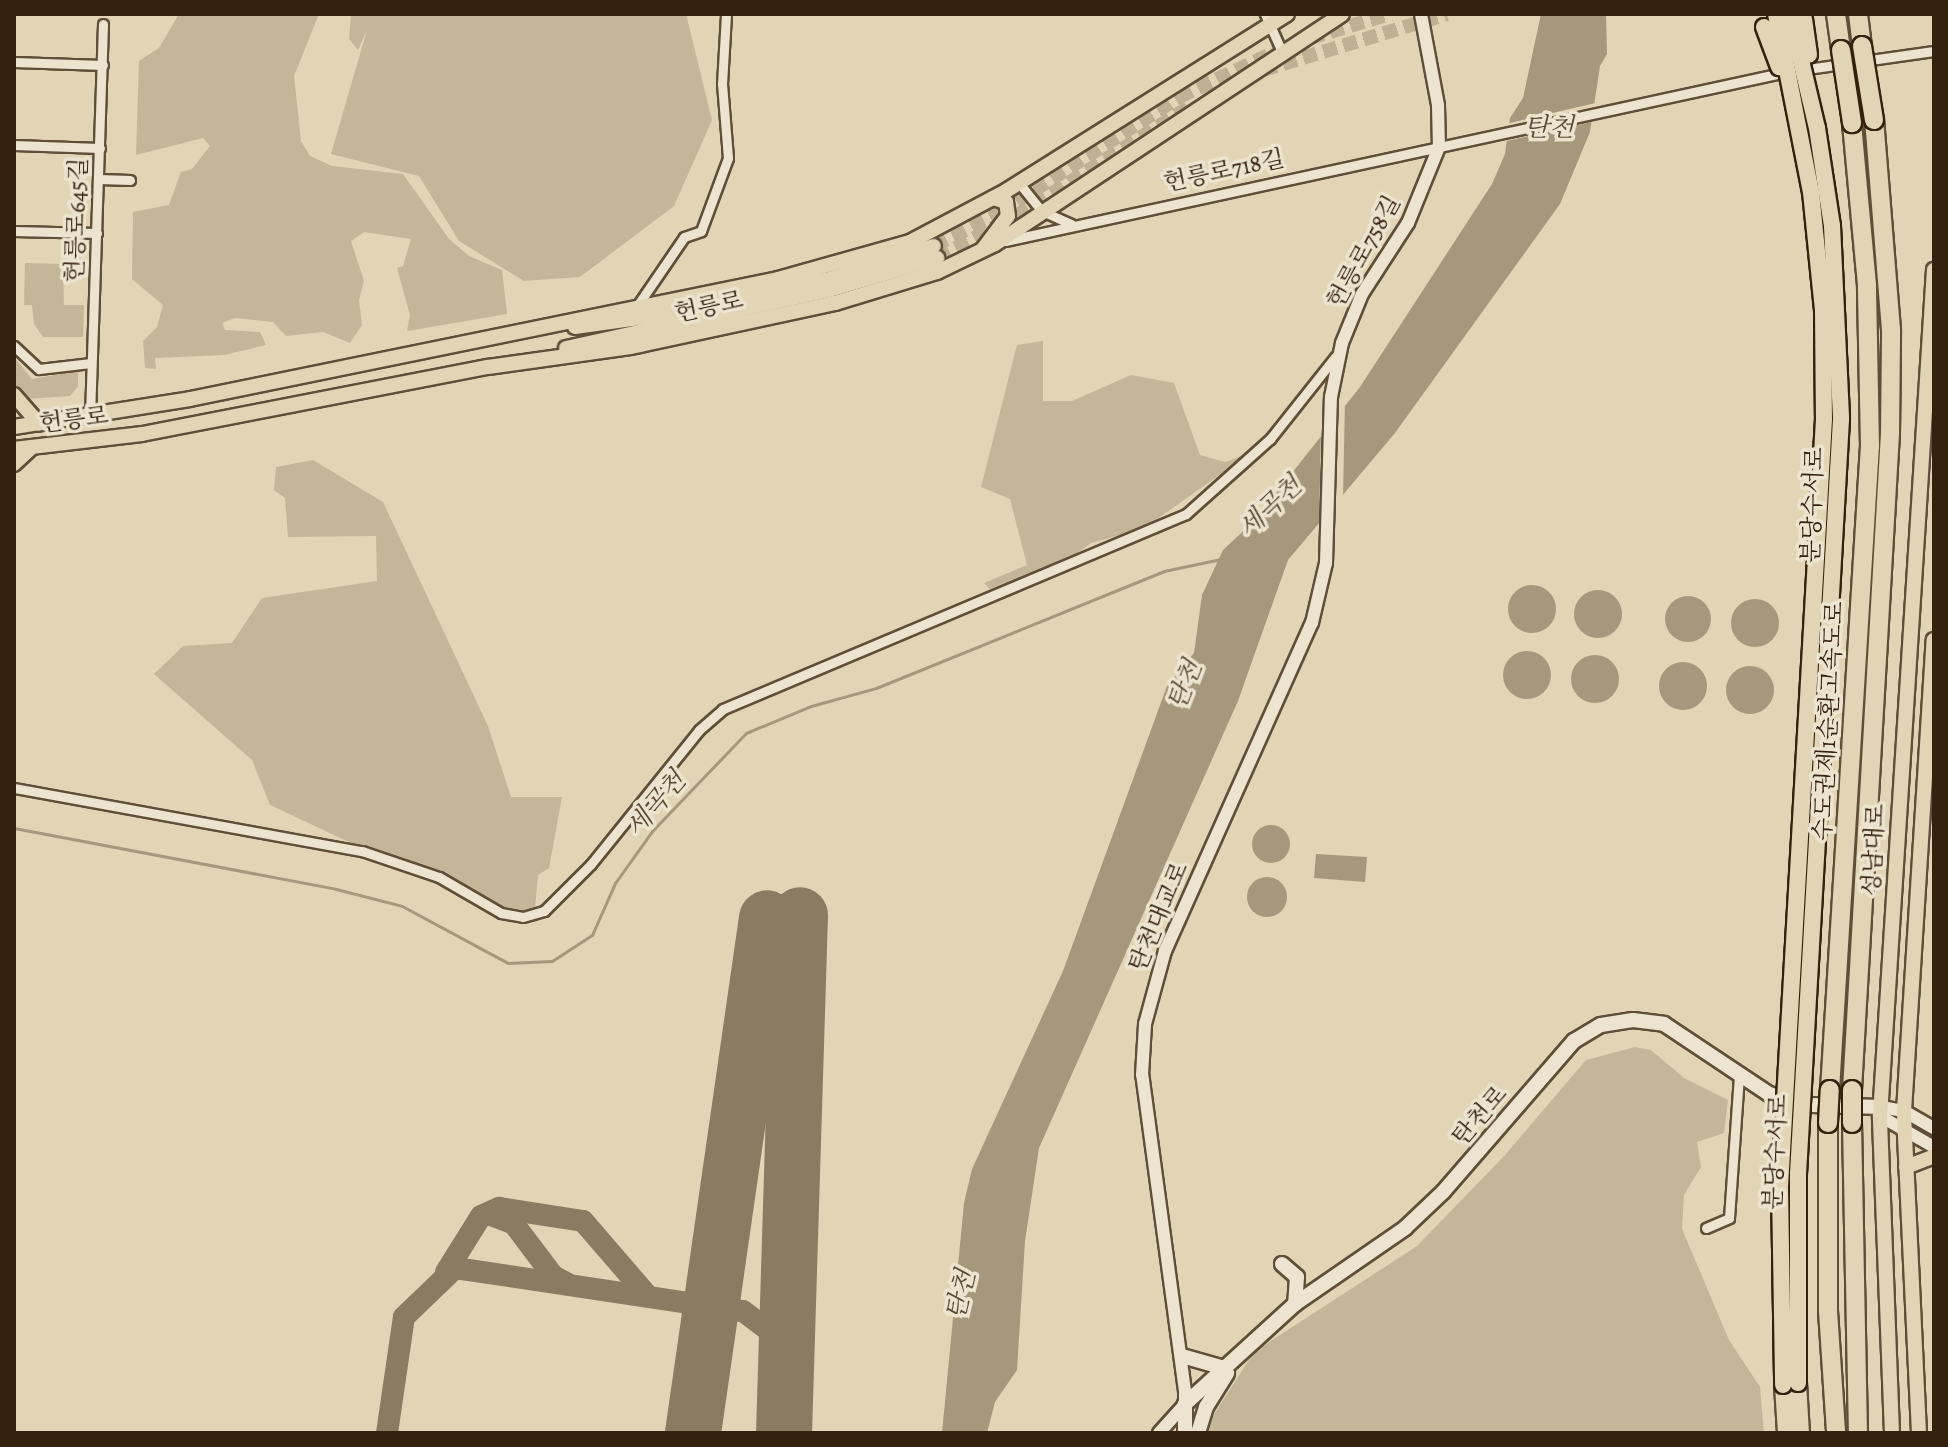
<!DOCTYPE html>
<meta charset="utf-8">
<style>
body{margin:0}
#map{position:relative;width:1948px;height:1447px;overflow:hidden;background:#e1d5b5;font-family:Alegreya,"Noto Serif KR",serif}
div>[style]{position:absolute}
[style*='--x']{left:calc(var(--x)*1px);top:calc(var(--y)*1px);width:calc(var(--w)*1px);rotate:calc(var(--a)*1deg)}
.green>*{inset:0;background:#c4b699}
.water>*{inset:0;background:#a6987c}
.round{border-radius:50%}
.pier>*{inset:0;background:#e1d5b5}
.stream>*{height:3px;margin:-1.5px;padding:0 1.5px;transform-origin:1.5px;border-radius:1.5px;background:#a6987c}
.taxiway>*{height:22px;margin:-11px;padding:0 11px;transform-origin:11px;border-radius:11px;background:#8a7b62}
.runway>*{height:56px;margin:-28px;padding:0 28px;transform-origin:28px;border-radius:28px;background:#8a7b62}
.primary-tunnel>*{height:14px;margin-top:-7px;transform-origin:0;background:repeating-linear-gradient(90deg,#beb194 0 14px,transparent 0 21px)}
.roads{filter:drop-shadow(2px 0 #5f4e38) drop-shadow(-2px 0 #5f4e38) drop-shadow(0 2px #5f4e38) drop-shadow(0 -2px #5f4e38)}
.minor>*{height:9px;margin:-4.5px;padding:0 4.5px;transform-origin:4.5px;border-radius:4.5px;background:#ece4cf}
.tertiary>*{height:12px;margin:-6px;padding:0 6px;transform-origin:6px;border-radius:6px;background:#ece4cf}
.secondary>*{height:14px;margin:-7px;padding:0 7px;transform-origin:7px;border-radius:7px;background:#ece4cf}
.primary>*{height:14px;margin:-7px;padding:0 7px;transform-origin:7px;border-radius:7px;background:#e1d5b5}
.trunk>*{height:16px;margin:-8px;padding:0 8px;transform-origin:8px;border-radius:8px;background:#e1d5b5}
.motorway>*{height:18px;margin:-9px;padding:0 9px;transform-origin:9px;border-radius:9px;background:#e1d5b5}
.bridges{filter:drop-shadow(2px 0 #34210e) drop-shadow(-2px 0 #34210e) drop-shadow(0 2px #34210e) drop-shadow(0 -2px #34210e)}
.trunk-bridge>*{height:16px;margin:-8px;padding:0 8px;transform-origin:8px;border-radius:8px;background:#e1d5b5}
.motorway-bridge>*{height:18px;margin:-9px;padding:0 9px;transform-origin:9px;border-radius:9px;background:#e1d5b5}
span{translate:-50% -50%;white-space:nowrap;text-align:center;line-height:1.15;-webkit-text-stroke:7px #ece4cf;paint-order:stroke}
.street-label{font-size:24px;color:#34210e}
.water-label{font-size:26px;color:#5c4b34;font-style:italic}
.frame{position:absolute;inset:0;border:16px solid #34210e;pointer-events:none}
</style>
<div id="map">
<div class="green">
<i style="clip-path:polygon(179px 14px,319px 14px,294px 76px,301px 141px,310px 156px,332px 166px,403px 174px,449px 239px,469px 256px,502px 270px,507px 314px,407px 331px,410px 315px,397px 268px,403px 266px,411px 239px,364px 232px,351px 241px,364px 281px,359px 300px,362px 325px,350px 343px,323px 332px,286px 336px,273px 322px,235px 318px,222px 323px,225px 330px,260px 332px,266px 345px,224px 355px,155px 358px,156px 369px,145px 368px,143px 341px,157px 327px,163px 305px,132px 279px,133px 212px,169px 205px,181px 172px,192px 169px,210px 146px,203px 138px,136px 155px,139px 61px,159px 48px)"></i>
<i style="clip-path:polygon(351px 14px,686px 14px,712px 120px,674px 206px,580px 277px,524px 281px,459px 241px,419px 176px,331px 154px,367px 30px,358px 50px,349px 39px)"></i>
<i style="clip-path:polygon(25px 263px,63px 264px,64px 305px,84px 305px,83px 337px,43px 337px,34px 324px,32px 305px,24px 305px)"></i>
<i style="clip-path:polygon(1043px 341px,1043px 401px,1072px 401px,1131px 375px,1174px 383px,1200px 455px,1225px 462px,1252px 452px,1143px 529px,1091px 543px,1066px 562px,990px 589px,984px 583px,1027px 565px,1010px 499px,981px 487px,1017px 345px)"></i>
<i style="clip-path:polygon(14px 357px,32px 379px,78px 371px,78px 386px,70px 396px,25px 399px,14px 387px)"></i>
<i style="clip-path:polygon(313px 460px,383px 502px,488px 726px,511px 797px,562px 797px,549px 868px,538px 875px,535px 908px,522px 913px,500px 907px,440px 871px,351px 843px,270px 805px,252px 760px,154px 674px,183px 646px,232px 643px,262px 598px,377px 581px,376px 536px,288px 537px,285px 498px,274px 490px,276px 467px)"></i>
<i style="clip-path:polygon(1635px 1047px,1651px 1050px,1684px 1078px,1728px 1100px,1724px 1133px,1697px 1142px,1701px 1167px,1684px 1195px,1682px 1229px,1729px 1340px,1760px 1387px,1764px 1433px,1202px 1433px,1254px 1352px,1417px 1246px,1505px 1155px,1586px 1060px)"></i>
</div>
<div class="water">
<i style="clip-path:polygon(1541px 14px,1606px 14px,1607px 54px,1600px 66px,1590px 132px,1560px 204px,1395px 433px,1288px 560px,1238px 701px,1039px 1148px,1025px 1241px,1017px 1370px,995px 1402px,987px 1433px,942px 1433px,964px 1203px,972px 1169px,1063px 971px,1167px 686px,1194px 653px,1202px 595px,1223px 550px,1254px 521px,1360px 387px,1492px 184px,1505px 154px,1510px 118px,1523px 98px)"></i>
<i class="round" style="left:1508px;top:585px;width:48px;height:48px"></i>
<i class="round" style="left:1574px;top:590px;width:48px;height:48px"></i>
<i class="round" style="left:1665px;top:596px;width:46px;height:46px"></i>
<i class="round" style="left:1731px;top:599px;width:48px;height:48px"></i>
<i class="round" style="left:1503px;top:651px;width:48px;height:48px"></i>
<i class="round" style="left:1571px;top:655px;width:48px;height:48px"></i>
<i class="round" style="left:1659px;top:662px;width:48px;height:48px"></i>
<i class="round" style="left:1726px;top:666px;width:48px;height:48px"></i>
<i class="round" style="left:1252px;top:825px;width:38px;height:38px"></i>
<i style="clip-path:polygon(1316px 854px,1367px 857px,1365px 882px,1314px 878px)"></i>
<i class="round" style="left:1247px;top:877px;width:40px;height:40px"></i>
</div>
<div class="pier">
<i style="clip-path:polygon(1600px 102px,1596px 121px,1502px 142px,1505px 124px)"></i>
<i style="clip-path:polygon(1345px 399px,1343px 499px,1319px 527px,1321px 428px)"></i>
</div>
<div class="stream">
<i style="--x:14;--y:828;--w:328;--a:10.7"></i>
<i style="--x:336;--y:889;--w:68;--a:14.4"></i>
<i style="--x:402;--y:906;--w:120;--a:28.3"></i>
<i style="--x:508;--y:963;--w:44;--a:-2.6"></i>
<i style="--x:552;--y:961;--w:48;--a:-33"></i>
<i style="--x:592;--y:935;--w:57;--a:-66.1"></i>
<i style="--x:615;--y:883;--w:65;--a:-54.4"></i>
<i style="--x:653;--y:830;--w:134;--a:-46.2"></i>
<i style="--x:746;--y:733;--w:70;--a:-22.6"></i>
<i style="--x:811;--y:706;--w:67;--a:-15.5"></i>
<i style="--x:876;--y:688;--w:311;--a:-22.1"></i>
<i style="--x:1164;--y:571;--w:58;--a:-11.9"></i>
</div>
<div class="taxiway">
<i style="--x:491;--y:1215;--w:25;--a:21"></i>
<i style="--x:514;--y:1224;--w:65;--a:53.1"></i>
<i style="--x:553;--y:1276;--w:15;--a:28"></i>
<i style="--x:446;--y:1272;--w:66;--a:-58"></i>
<i style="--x:481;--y:1216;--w:20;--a:-24"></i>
<i style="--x:499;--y:1208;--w:85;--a:8.8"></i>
<i style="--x:583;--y:1221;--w:96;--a:49.2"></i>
<i style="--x:387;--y:1433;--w:117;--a:-81.7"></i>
<i style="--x:404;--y:1317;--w:71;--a:-43.9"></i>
<i style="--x:455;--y:1268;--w:291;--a:8.5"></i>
<i style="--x:743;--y:1311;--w:40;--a:37"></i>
<i style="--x:775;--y:1335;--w:38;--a:73"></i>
</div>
<div class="runway">
<i style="--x:693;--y:1433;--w:520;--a:-81.82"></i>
<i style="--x:784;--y:1433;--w:518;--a:-88.23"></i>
</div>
<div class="primary-tunnel">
<i style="--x:1310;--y:38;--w:84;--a:-16.7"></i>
<i style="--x:1263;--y:70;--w:192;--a:-16.9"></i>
<i style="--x:934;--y:246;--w:73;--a:-26.9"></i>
<i style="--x:999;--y:213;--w:214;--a:-32.8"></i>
<i style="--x:1179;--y:97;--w:123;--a:-25.1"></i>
<i style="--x:937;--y:258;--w:89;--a:-28"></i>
<i style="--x:1016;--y:216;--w:207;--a:-32.2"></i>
</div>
<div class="roads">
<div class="minor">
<i style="--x:1265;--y:14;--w:44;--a:65.8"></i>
<i style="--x:14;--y:62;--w:89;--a:1.9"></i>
<i style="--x:14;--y:145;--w:86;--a:2"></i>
<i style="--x:99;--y:179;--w:31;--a:2"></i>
<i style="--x:1019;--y:183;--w:36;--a:51"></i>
<i style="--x:1042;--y:211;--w:32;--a:24"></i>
<i style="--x:14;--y:231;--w:83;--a:1.4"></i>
<i style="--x:1005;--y:241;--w:799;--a:-12.21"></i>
<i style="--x:1786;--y:72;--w:149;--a:-8.1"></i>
<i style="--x:637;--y:306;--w:83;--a:-55.7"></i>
<i style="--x:684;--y:237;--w:18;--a:-19"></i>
<i style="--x:701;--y:231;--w:78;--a:-69.7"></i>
<i style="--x:728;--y:158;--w:74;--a:-94.6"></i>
<i style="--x:722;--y:84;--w:70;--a:-86.7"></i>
<i style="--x:14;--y:346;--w:34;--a:43"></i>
<i style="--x:39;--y:369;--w:52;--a:-6.6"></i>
<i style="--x:90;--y:416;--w:392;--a:-88.1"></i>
<i style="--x:14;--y:788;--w:354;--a:10.3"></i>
<i style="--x:362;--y:851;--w:81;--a:18.7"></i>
<i style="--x:439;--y:877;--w:72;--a:30.1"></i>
<i style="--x:501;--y:913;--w:22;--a:10"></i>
<i style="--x:523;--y:917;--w:22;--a:-16"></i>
<i style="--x:544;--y:911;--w:66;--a:-45"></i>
<i style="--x:591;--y:864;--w:172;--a:-51.1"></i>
<i style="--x:699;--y:730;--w:32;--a:-41"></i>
<i style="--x:723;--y:709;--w:502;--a:-22.84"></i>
<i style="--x:1186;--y:514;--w:113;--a:-41.8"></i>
<i style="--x:1270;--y:439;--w:105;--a:-51.6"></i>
<i style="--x:1706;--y:1228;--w:25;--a:-23"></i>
<i style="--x:1729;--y:1218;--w:144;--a:-86"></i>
</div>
<div class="tertiary">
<i style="--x:1881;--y:1107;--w:23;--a:10"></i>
<i style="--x:1904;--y:1111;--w:34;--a:30"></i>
<i style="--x:1880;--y:1116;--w:62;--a:29.9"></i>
<i style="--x:1159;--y:1433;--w:39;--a:-48"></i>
<i style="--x:1185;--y:1404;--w:13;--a:-90"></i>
<i style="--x:1185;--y:1391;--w:319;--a:-97.7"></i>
<i style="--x:1142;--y:1075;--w:51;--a:-86.6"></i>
<i style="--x:1145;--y:1024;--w:76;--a:-74.7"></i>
<i style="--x:1165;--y:951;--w:359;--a:-65.9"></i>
<i style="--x:1312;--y:623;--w:62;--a:-76.9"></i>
<i style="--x:1326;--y:563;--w:166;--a:-88.3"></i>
<i style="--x:1331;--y:397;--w:55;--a:-78.5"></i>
<i style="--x:1342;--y:343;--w:53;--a:-67.8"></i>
<i style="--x:1362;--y:294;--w:85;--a:-57.1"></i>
<i style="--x:1408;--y:223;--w:82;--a:-67.8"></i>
<i style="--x:1439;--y:147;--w:42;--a:-91.4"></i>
<i style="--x:1438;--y:105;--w:93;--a:-100.6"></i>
</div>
<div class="secondary">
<i style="--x:1282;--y:1264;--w:20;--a:41"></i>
<i style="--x:1297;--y:1277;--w:27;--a:94"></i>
<i style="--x:1182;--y:1356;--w:44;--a:15.9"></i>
<i style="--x:1185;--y:1433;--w:29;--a:-90"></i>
<i style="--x:1185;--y:1404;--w:149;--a:-42.3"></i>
<i style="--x:1295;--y:1304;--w:134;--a:-34.6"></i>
<i style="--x:1405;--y:1228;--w:52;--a:-43.5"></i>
<i style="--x:1443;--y:1192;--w:200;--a:-49.1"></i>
<i style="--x:1574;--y:1041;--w:31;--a:-31"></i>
<i style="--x:1601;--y:1025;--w:32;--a:-9"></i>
<i style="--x:1633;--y:1020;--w:31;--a:7"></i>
<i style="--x:1664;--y:1024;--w:126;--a:33.7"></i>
<i style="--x:1769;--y:1094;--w:43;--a:14.7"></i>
<i style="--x:1811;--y:1105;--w:70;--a:1.6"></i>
<i style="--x:1198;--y:1433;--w:27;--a:-73"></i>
<i style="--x:1206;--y:1407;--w:40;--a:-58"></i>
</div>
<div class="primary">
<i style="--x:983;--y:249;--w:41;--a:-52.9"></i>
<i style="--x:1008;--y:216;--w:14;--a:-98"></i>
<i style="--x:1006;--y:202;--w:13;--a:-162"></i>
<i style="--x:575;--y:327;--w:79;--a:-8"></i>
<i style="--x:653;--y:316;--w:177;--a:-11.8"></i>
<i style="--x:826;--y:280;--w:113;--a:-17.5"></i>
<i style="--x:566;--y:348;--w:269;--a:-12.4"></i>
<i style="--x:829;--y:290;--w:113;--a:-16.5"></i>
<i style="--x:14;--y:395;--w:38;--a:49"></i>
<i style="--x:14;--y:427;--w:178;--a:-9"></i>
<i style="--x:190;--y:399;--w:600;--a:-11.53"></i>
<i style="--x:778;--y:279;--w:137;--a:-15.7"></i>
<i style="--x:910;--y:242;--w:109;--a:-28"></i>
<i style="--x:1006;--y:191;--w:332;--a:-32.2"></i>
<i style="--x:14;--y:449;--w:129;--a:-6.7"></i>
<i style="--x:142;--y:434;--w:352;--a:-11"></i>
<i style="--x:488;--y:367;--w:144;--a:-8"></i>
<i style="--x:631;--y:347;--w:209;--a:-12.2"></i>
<i style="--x:835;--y:303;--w:107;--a:-16.9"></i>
<i style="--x:937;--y:272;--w:64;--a:-25.8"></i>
<i style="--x:995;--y:244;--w:416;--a:-33.5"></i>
<i style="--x:14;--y:464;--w:25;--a:-43"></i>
<i style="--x:1906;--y:1167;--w:30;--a:-21"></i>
<i style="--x:1892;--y:1433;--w:317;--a:-92.2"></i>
<i style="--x:1880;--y:1116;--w:848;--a:-86.35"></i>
<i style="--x:1919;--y:1433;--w:322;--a:-92.7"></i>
<i style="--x:1904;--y:1111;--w:472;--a:-86.4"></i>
</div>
<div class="trunk">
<i style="--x:1798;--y:1383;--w:50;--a:86.6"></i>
<i style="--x:1783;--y:1385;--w:48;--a:86.4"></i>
</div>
<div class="motorway">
<i style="--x:1836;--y:14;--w:36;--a:82"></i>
<i style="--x:1858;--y:14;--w:32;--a:83"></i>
<i style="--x:1830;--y:1090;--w:645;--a:-86.45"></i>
<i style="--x:1870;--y:446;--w:161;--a:-91.1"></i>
<i style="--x:1867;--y:285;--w:163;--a:-95.3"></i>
<i style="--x:1852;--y:1090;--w:658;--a:-86.69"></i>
<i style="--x:1890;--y:433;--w:103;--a:-89.4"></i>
<i style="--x:1891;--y:330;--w:211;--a:-94.6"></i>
<i style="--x:1828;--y:1123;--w:188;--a:90"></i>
<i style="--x:1828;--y:1311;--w:122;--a:86.2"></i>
<i style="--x:1852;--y:1123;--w:310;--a:88.9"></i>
</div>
</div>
<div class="bridges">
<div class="trunk-bridge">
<i style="--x:1776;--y:14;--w:181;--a:78.9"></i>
<i style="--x:1811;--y:192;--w:119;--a:84.2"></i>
<i style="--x:1823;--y:310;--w:109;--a:89.5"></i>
<i style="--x:1824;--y:419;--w:769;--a:93.28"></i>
<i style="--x:1780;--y:1187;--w:198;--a:89.1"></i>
<i style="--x:1790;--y:14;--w:117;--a:76.7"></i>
<i style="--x:1817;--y:128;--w:99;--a:81.3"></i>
<i style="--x:1832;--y:226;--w:193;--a:87.3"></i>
<i style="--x:1841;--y:419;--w:756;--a:93.26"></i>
<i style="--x:1798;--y:1174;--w:209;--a:90"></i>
<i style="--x:1804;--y:19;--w:36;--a:82"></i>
<i style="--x:1764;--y:27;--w:43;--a:69.4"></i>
</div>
<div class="motorway-bridge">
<i style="--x:1862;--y:46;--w:75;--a:80.8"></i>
<i style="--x:1841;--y:50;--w:74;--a:81.4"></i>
<i style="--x:1852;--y:1090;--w:33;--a:90"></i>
<i style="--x:1828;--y:1123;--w:33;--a:-87"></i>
</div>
</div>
<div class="street-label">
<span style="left:1224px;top:171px;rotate:-12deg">헌릉로718길</span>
<span style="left:77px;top:220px;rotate:-88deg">헌릉로645길</span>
<span style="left:1364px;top:252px;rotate:-61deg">헌릉로758길</span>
<span style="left:709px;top:307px;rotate:-12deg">헌릉로</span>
<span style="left:74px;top:420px;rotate:-7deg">헌릉로</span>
<span style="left:1813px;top:505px;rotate:-88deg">분당수서로</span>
<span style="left:1829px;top:721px;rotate:-87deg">수도권제1순환고속도로</span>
<span style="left:1874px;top:850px;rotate:-87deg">성남대로</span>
<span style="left:1159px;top:917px;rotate:-67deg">탄천대교로</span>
<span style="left:1480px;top:1116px;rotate:-49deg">탄천로</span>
<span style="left:1776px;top:1152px;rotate:-87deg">분당수서로</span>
</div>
<div class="water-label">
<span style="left:1549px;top:128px">탄천</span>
<span style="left:1270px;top:507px;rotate:-43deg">세곡천</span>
<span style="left:1185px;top:685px;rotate:-68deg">탄천</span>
<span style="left:656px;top:804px;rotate:-49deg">세곡천</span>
<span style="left:961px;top:1295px;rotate:-76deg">탄천</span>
</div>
<div class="frame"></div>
</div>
